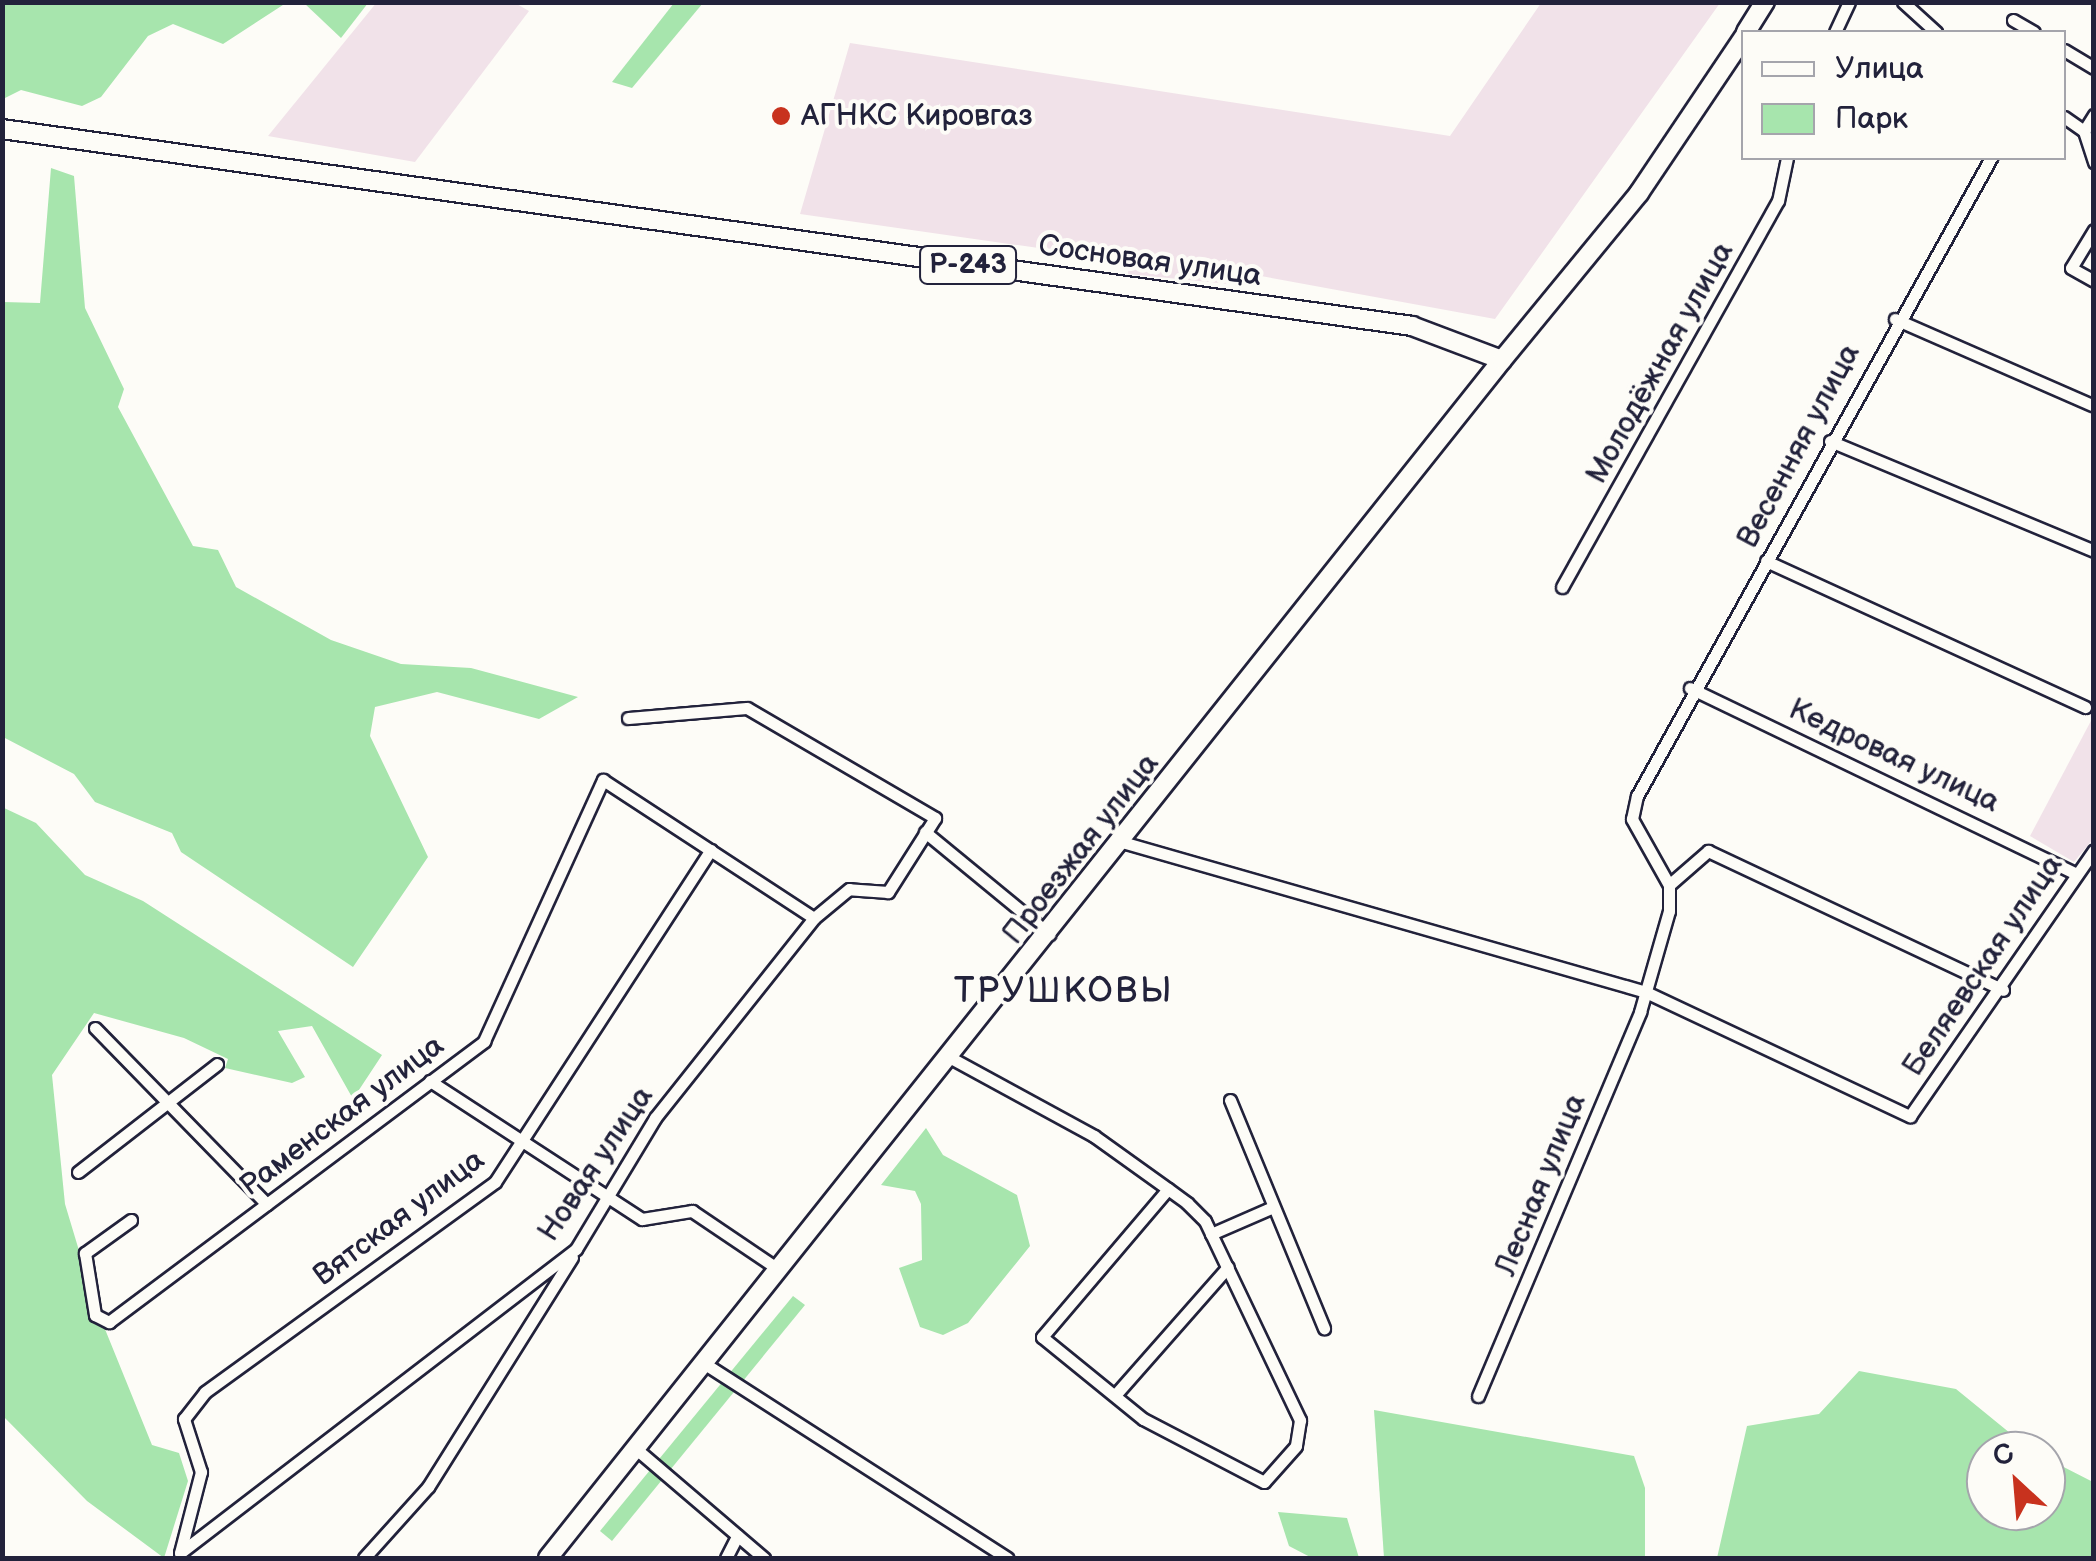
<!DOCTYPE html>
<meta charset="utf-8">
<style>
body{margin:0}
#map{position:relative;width:2096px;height:1561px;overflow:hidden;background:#fdfcf7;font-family:"Balsamiq Sans",sans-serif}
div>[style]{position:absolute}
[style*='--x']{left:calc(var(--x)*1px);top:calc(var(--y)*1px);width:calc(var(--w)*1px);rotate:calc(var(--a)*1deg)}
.built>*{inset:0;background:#f1e2e9}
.green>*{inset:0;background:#a7e5ad}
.roads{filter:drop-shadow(2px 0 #22223b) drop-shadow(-2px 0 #22223b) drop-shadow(0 2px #22223b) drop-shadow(0 -2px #22223b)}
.minor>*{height:11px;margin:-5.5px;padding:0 5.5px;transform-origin:5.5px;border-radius:5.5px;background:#fdfcf7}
.primary>*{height:18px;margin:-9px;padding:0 9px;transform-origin:9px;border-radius:9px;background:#fdfcf7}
.trunk>*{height:18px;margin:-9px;padding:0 9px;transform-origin:9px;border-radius:9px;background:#fdfcf7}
.dots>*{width:28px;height:28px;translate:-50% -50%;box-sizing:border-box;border:5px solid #fdfcf7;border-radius:50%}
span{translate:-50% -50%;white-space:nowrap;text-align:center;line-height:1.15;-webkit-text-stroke:8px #fdfcf7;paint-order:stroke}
.shield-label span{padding:2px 8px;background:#fdfcf7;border:2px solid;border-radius:8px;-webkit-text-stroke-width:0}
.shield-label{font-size:28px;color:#22223b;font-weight:700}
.poi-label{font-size:30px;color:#22223b}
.left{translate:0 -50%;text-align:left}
.street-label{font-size:30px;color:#22223b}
.quarter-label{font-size:35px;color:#22223b;letter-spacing:2.5px}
.frame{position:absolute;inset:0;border:5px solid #22223b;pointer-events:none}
.legend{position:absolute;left:1741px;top:30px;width:325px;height:130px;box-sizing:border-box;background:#fdfcf7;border:2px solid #a5a5ac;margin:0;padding:12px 18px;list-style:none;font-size:30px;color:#22223b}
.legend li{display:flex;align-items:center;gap:20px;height:50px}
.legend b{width:50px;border:2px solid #a5a5ac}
.north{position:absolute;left:1966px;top:1431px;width:100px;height:100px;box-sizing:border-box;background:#fdfcf7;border:2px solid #a5a5ac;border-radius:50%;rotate:334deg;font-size:28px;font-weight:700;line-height:40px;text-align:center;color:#22223b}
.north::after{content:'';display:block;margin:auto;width:35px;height:45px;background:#c8321e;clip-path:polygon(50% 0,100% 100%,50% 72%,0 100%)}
</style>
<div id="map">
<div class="built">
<i style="clip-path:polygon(377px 2px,515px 3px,529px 11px,415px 162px,268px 136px)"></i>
<i style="clip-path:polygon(1541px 3px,1720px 3px,1495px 319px,1261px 276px,1259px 287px,1128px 274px,1129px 261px,800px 214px,850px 43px,1450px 136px)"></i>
<i style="clip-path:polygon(2093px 717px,2093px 839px,2074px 862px,2030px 836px)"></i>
</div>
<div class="green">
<i style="clip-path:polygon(3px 2px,286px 2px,286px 3px,223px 44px,173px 24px,148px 36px,101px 97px,82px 106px,21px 90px,3px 99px)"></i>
<i style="clip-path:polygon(304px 3px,368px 3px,341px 38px)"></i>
<i style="clip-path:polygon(674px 3px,703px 3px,632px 88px,612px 82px)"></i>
<i style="clip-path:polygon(51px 168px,74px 176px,85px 308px,124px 389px,118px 407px,193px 546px,218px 550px,236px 587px,331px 640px,401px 664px,471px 668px,578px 697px,539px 719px,437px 692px,375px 707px,370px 736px,428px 857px,353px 967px,181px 852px,172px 833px,95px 802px,74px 774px,3px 737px,3px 302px,40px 303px)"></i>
<i style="clip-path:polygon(2px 807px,36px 823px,85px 875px,143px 901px,382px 1055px,353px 1099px,312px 1026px,278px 1031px,305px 1077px,292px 1083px,225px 1068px,228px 1059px,184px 1038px,94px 1013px,52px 1075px,65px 1204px,96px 1307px,152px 1445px,179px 1453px,188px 1481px,164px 1558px,87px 1501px,3px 1416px)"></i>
<i style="clip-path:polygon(926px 1128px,943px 1155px,1017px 1195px,1030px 1246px,968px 1323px,943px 1335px,920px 1327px,899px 1268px,922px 1260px,921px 1204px,915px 1191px,881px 1185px)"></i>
<i style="clip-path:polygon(793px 1296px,805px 1305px,612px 1541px,600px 1531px)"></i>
<i style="clip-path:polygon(1859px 1371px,1956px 1389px,2032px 1451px,1986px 1451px,1986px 1511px,2046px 1511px,2046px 1458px,2093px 1482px,2093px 1558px,1717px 1558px,1747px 1426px,1819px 1414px)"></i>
<i style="clip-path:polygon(1374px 1410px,1634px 1456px,1645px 1488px,1645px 1558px,1384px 1558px)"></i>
<i style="clip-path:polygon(1278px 1512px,1347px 1518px,1359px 1558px,1312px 1558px,1289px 1546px)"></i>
</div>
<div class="roads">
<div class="minor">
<i style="--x:1903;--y:2;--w:45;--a:42.3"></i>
<i style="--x:2013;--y:20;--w:24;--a:30"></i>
<i style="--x:1835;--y:32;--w:33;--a:-65"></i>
<i style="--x:2064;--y:50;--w:35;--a:31"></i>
<i style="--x:2064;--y:117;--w:24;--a:35"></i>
<i style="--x:2084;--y:131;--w:19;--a:-58"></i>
<i style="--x:2084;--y:131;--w:33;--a:72"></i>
<i style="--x:2094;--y:230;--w:44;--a:121.2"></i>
<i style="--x:2071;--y:268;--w:26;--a:29"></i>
<i style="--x:1895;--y:319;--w:215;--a:23.6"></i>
<i style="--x:1830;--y:441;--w:286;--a:22.6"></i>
<i style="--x:1766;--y:561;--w:351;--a:24.6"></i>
<i style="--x:1562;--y:587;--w:442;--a:-60.8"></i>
<i style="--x:1778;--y:201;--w:44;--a:-78.2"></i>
<i style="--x:1690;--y:688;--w:427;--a:25.7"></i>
<i style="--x:628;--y:718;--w:119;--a:-4.8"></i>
<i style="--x:747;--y:708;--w:218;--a:30.3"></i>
<i style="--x:935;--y:818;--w:88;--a:122.4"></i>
<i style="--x:888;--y:892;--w:39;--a:-176"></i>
<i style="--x:849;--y:889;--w:45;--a:140.4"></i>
<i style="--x:925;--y:832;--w:161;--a:39.4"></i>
<i style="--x:1122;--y:842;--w:545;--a:15.97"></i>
<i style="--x:1646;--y:992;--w:292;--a:25.2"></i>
<i style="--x:1910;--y:1116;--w:323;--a:-55.3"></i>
<i style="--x:1669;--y:885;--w:52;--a:-41.1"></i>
<i style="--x:1708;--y:851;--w:326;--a:25.2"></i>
<i style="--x:95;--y:1028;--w:246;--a:45.7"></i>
<i style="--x:951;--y:1058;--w:163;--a:28.6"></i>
<i style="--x:1094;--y:1136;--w:91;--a:35.6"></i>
<i style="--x:1168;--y:1189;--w:24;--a:36"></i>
<i style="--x:1187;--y:1203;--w:25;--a:45"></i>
<i style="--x:1205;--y:1221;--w:221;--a:64.5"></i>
<i style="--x:1300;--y:1420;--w:26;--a:99"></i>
<i style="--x:1296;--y:1446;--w:48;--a:131.6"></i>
<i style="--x:1264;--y:1482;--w:136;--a:-152.5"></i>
<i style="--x:1143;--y:1419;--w:130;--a:-140.9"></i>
<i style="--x:1042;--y:1337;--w:194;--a:-49.6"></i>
<i style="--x:430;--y:1081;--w:253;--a:33.1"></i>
<i style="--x:642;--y:1219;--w:51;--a:-9.1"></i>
<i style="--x:692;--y:1211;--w:100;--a:34"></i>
<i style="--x:1230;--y:1100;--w:247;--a:67.6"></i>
<i style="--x:78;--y:1172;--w:176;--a:-37.8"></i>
<i style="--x:131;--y:1220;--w:57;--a:144.3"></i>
<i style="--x:85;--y:1253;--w:63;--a:80.8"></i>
<i style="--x:95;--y:1315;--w:16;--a:27"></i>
<i style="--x:109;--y:1322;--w:469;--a:-36.8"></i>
<i style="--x:484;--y:1041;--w:287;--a:-65.5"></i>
<i style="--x:603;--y:780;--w:252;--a:33.2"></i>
<i style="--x:814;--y:918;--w:256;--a:128.5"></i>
<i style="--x:655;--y:1118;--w:153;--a:121.1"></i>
<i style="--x:576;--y:1249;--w:499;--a:142.5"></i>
<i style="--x:1211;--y:1234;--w:68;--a:-23.5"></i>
<i style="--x:702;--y:1362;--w:363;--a:32.7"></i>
<i style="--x:1116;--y:1394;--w:169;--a:-48.6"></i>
<i style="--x:1478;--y:1396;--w:417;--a:-67.1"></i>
<i style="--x:1640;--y:1012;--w:105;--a:-74"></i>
<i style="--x:1669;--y:911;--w:26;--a:-90"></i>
<i style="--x:1669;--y:885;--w:76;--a:-119.3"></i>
<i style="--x:1632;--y:819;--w:24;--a:-78"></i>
<i style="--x:1637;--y:796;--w:730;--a:-60.98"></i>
<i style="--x:635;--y:1448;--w:170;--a:40.5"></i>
<i style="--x:180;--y:1553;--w:84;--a:-75.5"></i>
<i style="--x:201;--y:1472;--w:56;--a:-107.8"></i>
<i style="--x:184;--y:1419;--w:34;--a:-52"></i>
<i style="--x:205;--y:1392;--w:358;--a:-35.9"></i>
<i style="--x:495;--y:1182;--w:396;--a:-57"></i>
<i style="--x:364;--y:1558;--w:96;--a:-48"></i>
<i style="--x:428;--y:1487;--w:271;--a:-57.9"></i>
<i style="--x:726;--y:1558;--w:25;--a:-63"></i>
</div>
<div class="primary">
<i style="--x:548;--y:1558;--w:1531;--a:-51.47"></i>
</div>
<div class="trunk">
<i style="--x:1746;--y:32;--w:36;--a:-58"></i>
<i style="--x:2;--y:129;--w:1424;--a:7.95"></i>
<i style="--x:1412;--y:326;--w:96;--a:20.7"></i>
<i style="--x:1502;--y:360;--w:216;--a:-50.6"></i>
<i style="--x:1639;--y:193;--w:188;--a:-56.1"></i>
</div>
</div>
<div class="dots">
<i style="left:781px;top:116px;background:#c8321e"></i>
</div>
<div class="shield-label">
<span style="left:968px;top:265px">Р-243</span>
</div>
<div class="poi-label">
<span class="left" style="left:801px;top:116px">АГНКС Кировгаз</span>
</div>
<div class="street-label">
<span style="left:1150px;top:261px;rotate:8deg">Сосновая улица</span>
<span style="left:1660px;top:363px;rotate:-61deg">Молодёжная улица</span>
<span style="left:1799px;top:446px;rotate:-62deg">Весенняя улица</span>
<span style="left:1894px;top:756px;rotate:25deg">Кедровая улица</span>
<span style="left:1081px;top:849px;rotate:-52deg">Проезжая улица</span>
<span style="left:1983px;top:966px;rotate:-56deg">Беляевская улица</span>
<span style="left:342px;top:1116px;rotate:-37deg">Раменская улица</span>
<span style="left:596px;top:1164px;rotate:-56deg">Новая улица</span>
<span style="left:1541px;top:1185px;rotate:-68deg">Лесная улица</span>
<span style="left:399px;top:1218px;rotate:-37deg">Вятская улица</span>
</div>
<div class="quarter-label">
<span style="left:1064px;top:992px">ТРУШКОВЫ</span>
</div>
<div class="frame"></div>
<ul class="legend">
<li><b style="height:12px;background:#fdfcf7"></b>Улица</li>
<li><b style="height:28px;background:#a7e5ad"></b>Парк</li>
</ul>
<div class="north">С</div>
</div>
